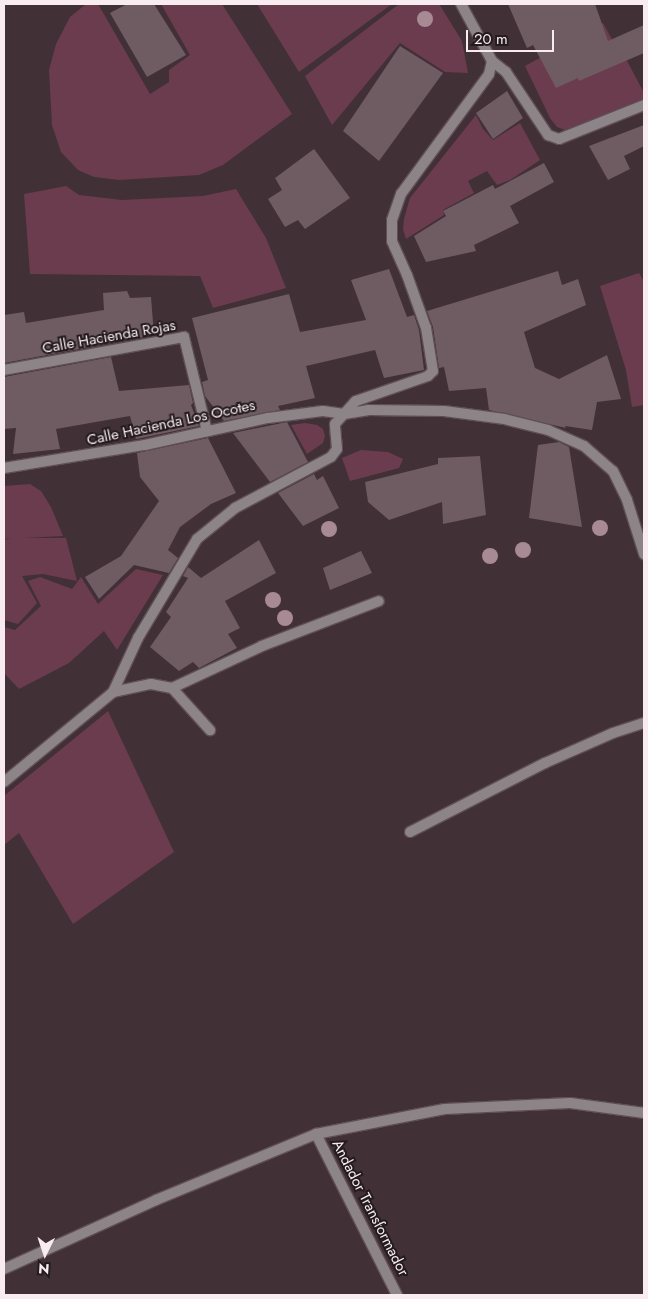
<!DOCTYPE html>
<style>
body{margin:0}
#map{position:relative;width:648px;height:1299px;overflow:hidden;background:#423037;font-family:Jost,sans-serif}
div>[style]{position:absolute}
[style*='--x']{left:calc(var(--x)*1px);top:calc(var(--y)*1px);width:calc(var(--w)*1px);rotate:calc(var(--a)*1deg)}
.green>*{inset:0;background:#6a3c4e}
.building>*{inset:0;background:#6f5b62}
.roads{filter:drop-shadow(1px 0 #5f4e55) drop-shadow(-1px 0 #5f4e55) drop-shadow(0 1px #5f4e55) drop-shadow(0 -1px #5f4e55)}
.lane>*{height:10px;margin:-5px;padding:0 5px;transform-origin:5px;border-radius:5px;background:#8d8487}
.street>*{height:10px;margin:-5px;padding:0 5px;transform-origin:5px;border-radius:5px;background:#8d8487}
.trees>*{width:16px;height:16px;margin:-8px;border-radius:50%;background:#a88a95}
span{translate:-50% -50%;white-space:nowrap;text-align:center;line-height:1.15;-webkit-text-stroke:4px #231b1e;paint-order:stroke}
.street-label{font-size:15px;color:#f8ecf0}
.frame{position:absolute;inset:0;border:5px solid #f8ecf0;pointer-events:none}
.north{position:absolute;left:20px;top:1229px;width:50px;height:50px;-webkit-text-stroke:4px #231b1e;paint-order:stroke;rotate:184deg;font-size:14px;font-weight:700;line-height:20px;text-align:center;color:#f8ecf0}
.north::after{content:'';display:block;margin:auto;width:18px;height:22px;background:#f8ecf0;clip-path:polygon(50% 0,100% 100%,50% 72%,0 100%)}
.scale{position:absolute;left:466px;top:30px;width:88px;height:22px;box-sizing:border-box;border:2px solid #f8ecf0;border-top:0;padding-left:6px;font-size:15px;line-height:18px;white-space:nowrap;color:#f8ecf0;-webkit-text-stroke:4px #231b1e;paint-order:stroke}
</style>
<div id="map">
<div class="green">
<i style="clip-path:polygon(86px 4px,98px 4px,150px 94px,169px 82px,169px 70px,190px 55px,161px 4px,222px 4px,292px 114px,223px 165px,199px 175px,119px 180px,94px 177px,78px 170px,61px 152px,52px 125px,49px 70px,56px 44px,70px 17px)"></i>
<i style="clip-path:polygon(257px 4px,392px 4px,299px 72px)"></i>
<i style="clip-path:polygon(399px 4px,439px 4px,462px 41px,468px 73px,445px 72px,400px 43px,332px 125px,305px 76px)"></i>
<i style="clip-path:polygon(603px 23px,614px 43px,617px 42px,644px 93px,644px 99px,565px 130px,557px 127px,550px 118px,525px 66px)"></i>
<i style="clip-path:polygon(476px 115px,483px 129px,493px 140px,520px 123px,540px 160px,510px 180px,497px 185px,487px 171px,468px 181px,474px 193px,443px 210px,444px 215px,406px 239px,403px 229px,404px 219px,410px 198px)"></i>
<i style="clip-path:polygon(66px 186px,79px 195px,122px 200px,203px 196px,236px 189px,266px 238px,286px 288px,213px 308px,200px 276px,30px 274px,24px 194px)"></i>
<i style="clip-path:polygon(639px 273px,644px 282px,644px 405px,632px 407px,626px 370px,600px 286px)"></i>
<i style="clip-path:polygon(305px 423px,317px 425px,323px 429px,325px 436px,323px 443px,307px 454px,291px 425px)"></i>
<i style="clip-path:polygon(361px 450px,388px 452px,403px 459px,399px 468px,350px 481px,342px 458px)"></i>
<i style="clip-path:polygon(30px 484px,41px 491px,51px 507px,63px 536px,4px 539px,4px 486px)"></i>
<i style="clip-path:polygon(12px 538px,66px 538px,77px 581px,43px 574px,22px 576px,37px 603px,18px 624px,4px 620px,4px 540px)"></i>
<i style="clip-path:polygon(136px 569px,163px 575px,117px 650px,104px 631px,69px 663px,19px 689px,4px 673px,4px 627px,15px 630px,41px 606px,28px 581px,40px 577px,72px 589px,81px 577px,98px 604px)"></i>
<i style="clip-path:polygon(108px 711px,174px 852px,73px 924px,19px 833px,4px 845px,4px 796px)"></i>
</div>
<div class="building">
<i style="clip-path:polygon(127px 4px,154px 4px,186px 55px,147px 77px,110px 13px)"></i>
<i style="clip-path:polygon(508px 4px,595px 4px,608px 41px,644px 25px,644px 53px,579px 81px,578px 78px,556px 88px,533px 45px,527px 48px)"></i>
<i style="clip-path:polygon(400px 46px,443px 73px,379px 161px,343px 131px)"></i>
<i style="clip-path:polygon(507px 91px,523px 118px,493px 139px,476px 113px)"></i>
<i style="clip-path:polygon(644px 125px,644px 146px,624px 156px,630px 169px,608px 180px,589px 146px)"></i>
<i style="clip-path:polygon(314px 149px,350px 198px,305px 229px,298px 220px,285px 227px,268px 199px,282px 190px,275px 178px)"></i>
<i style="clip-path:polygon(544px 163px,554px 182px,510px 206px,519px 223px,474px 245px,476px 251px,426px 262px,414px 236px,446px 216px,443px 211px,493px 185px,495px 189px)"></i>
<i style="clip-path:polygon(389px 269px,407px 317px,414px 315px,419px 330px,424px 370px,384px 378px,375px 350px,306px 366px,315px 398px,278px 406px,280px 410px,224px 421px,205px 396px,202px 382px,208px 380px,192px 318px,289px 294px,300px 332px,366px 320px,351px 280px)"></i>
<i style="clip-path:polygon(558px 271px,562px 285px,578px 279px,586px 305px,524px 332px,535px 368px,559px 379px,607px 355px,621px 399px,597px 402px,592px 430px,565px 426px,566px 428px,489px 410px,486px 388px,449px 391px,444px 367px,439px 368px,433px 327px,427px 311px)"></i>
<i style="clip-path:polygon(127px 291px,130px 298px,151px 297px,154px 335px,4px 363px,4px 315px,24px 312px,26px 323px,104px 310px,103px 293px)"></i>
<i style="clip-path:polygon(111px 357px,119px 391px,189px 385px,193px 403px,191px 405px,199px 426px,136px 439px,130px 416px,56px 429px,60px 449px,13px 454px,16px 428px,4px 429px,4px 377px)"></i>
<i style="clip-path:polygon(287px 422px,308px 462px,270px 482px,233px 433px)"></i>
<i style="clip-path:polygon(208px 438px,236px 493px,211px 504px,180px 527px,168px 550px,178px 558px,169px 573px,134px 565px,99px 599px,85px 577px,121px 556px,159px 501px,140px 477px,137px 453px)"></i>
<i style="clip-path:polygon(559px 442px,569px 447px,582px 527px,529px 518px,538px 445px)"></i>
<i style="clip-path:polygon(480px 456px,486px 515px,443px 524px,442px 502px,389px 520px,368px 502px,365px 482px,438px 464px,438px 458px)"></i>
<i style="clip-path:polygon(314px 474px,317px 480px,323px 476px,339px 508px,303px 526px,278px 493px)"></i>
<i style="clip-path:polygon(259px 540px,276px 573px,225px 601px,240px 628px,228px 634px,237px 648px,199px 668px,193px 662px,179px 671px,150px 647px,171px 617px,166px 612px,188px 578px,183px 576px,188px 567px,201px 578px)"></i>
<i style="clip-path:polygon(361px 551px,372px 573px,330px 590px,323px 568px)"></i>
</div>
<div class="roads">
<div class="lane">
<i style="--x:172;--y:688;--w:57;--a:47.9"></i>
</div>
<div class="street">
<i style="--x:492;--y:61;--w:18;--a:38"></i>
<i style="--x:506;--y:72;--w:76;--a:56.3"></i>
<i style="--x:548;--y:135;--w:12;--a:20"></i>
<i style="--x:559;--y:139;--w:92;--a:-21.8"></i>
<i style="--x:4;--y:370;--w:183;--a:-10.4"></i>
<i style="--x:184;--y:337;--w:97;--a:76.3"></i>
<i style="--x:4;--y:468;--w:143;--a:-9.3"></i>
<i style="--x:145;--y:445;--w:126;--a:-12.4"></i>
<i style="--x:268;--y:418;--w:55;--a:-7.3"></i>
<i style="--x:323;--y:411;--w:21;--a:8"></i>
<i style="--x:344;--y:414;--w:24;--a:-9"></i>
<i style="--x:368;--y:410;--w:76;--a:0.8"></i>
<i style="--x:444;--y:411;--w:61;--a:7.6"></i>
<i style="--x:504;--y:419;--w:45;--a:14"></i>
<i style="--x:548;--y:430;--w:39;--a:24"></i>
<i style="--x:584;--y:446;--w:38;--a:41"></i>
<i style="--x:613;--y:471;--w:32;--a:64"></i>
<i style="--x:627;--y:500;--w:57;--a:72.5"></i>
<i style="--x:113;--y:692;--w:39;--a:-12"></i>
<i style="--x:151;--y:684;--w:21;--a:11"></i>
<i style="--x:172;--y:688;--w:99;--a:-25"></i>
<i style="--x:262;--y:646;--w:125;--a:-21"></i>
<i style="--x:4;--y:782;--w:141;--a:-39.5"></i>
<i style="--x:113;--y:692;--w:60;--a:-65.2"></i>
<i style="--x:138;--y:638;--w:115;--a:-59.2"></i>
<i style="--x:197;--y:539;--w:49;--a:-39.2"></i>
<i style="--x:235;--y:508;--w:109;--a:-28"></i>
<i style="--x:331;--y:457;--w:10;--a:-53"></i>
<i style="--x:337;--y:449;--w:25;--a:-95"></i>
<i style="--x:335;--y:424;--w:31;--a:-48"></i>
<i style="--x:356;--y:401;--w:76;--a:-19.1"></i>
<i style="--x:428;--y:376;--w:7;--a:-45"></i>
<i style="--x:433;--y:371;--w:44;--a:-99.2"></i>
<i style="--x:426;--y:328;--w:56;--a:-109.7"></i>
<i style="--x:407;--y:275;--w:37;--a:-114"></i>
<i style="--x:392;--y:241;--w:21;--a:-90"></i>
<i style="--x:392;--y:220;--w:28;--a:-71"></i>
<i style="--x:401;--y:194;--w:149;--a:-53.7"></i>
<i style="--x:489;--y:74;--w:13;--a:-77"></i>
<i style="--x:492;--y:61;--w:65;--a:-118.5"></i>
<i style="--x:410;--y:832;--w:152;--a:-27.1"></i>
<i style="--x:545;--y:763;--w:74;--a:-23.8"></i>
<i style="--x:613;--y:733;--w:33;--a:-18"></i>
<i style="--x:316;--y:1134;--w:180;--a:63.3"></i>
<i style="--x:4;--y:1269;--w:167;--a:-24.4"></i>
<i style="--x:156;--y:1200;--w:173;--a:-22.4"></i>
<i style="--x:316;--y:1134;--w:131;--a:-11"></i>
<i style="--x:445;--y:1109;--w:125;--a:-2.7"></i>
<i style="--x:570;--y:1103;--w:75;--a:7.7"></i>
</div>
</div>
<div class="trees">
<i style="left:425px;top:19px"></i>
<i style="left:600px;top:528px"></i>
<i style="left:329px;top:529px"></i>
<i style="left:523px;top:550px"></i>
<i style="left:490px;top:556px"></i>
<i style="left:273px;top:600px"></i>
<i style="left:285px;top:618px"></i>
</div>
<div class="street-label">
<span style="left:109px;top:337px;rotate:-10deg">Calle Hacienda Rojas</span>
<span style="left:171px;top:423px;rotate:-12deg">Calle Hacienda Los Ocotes</span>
<span style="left:370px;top:1208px;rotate:63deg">Andador Transformador</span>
</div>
<div class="frame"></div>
<div class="north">N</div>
<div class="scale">20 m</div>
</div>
